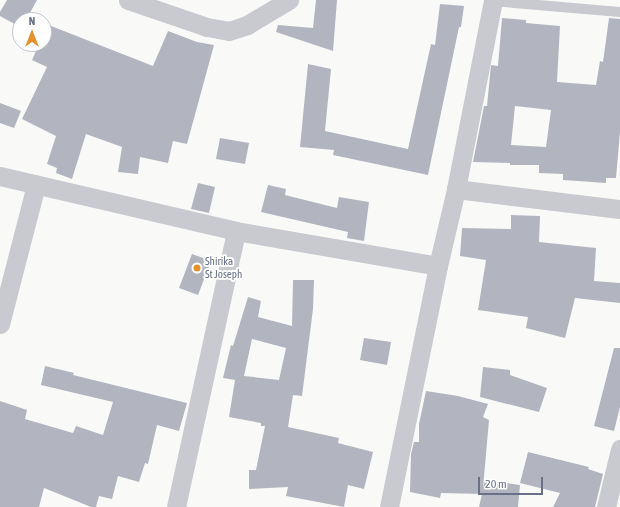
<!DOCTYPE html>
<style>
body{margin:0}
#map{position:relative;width:620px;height:507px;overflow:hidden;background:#f9faf8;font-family:"Asap Condensed",sans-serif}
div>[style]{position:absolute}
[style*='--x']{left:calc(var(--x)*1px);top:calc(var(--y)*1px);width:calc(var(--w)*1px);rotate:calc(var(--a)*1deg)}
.building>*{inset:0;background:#b2b5bf}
.lane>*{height:10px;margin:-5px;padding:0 5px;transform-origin:5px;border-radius:5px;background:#c8cacf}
.street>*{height:19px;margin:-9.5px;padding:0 9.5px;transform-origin:9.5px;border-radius:9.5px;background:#c8cacf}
.dots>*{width:11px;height:11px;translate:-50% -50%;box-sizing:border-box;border:2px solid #fff;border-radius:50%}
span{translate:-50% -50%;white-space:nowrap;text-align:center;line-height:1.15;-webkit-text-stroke:4px #fff;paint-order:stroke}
.poi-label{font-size:11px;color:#697088}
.left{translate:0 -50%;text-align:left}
.north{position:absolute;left:12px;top:12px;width:40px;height:40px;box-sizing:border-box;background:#fff;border:1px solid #c3c6cf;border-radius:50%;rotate:0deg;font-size:11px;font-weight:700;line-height:16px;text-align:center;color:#697088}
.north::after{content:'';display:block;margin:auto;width:14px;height:18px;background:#e19330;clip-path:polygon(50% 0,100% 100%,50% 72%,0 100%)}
.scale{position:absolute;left:478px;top:477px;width:65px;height:18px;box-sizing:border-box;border:2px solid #697088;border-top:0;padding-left:5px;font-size:12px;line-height:14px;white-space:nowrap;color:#697088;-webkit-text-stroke:3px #fff;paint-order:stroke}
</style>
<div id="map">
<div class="building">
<i style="clip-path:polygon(7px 0,37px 0,26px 20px,20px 20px,20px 27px,0 16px,0 12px)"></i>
<i style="clip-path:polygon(316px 0,337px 0,333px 51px,276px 32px,278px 25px,313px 28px)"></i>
<i style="clip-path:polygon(440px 4px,464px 6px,461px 27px,459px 27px,428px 175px,333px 155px,334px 150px,300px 147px,308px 64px,331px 69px,325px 131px,408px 149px,431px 44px,435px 45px)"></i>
<i style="clip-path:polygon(evenodd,502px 18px,526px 20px,526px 23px,560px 26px,557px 82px,596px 85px,600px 61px,603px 62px,609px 18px,620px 19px,620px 132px,616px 178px,606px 178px,606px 183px,563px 180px,563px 174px,539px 173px,539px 165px,510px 165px,510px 163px,473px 162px,484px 106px,487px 106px,491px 65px,498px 66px,502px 18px,515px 106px,551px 110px,546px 147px,511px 145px,515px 106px)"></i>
<i style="clip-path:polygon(46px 24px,153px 66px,168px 31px,197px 42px,214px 45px,187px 144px,173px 141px,168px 163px,140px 157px,138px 174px,118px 172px,122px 147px,86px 134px,72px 179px,56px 173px,57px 168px,47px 164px,56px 136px,22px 119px,47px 67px,32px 60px,39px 44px,44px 44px,44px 31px)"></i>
<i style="clip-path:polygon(0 103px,21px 111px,14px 128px,0 123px)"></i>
<i style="clip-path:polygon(220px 138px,249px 143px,245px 164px,216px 159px)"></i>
<i style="clip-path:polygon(198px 183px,215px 187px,209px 213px,191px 209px)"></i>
<i style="clip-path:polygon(268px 185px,286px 189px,285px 195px,337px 208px,339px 197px,369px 202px,364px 241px,347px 238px,348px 232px,261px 212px)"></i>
<i style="clip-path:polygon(511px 215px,540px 216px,539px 242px,596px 248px,594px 281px,620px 283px,620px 303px,575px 298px,565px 338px,526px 328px,528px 317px,478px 310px,486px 260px,460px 256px,462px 228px,511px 229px)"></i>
<i style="clip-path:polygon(192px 254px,211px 261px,198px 295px,179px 288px)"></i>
<i style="clip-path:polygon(evenodd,293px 280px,314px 280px,313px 309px,302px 396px,293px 395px,288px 427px,339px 438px,338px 443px,373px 452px,364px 489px,348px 485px,344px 507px,286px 496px,288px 487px,249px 489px,249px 470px,256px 470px,265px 426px,261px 426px,261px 423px,229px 417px,235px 380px,223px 378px,231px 345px,233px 346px,248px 297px,261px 301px,258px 317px,292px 326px,293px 280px,252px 339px,286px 348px,279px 380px,244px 376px,252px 339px)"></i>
<i style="clip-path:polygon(364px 338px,391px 342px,387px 365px,360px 360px)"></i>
<i style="clip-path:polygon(614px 348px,620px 348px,620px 407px,614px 431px,594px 426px)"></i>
<i style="clip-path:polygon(45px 366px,74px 373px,73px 375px,187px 403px,179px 431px,157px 425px,148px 464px,145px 463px,139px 482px,118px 476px,112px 499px,99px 496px,96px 507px,91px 507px,44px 488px,39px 507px,0 507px,0 401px,27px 410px,25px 419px,73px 433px,76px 426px,103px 435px,113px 402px,41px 385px)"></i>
<i style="clip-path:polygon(483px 367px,510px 370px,510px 375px,547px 388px,539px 412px,480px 397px)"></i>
<i style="clip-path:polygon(426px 391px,458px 396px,488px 404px,483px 417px,489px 420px,483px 488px,485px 480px,520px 485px,518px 507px,479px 507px,482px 494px,441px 493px,440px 498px,410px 492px,411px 454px,414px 442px,419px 442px,419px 424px)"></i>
<i style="clip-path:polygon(528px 452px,589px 467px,588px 469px,603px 474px,595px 507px,553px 507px,560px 493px,520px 483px)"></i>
</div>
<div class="lane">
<i style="--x:492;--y:1;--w:128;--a:4.9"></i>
</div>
<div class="street">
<i style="--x:128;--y:0;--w:83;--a:18.9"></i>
<i style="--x:207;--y:27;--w:22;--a:10"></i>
<i style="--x:229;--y:31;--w:19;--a:-18"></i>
<i style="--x:247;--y:25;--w:49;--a:-30.8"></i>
<i style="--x:0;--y:176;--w:242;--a:13.1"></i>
<i style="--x:236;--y:231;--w:205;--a:9.8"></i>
<i style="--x:438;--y:266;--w:79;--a:-76.8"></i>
<i style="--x:456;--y:189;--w:165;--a:7"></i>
<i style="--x:456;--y:189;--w:193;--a:-78.9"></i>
<i style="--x:0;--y:324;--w:144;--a:-75.5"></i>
<i style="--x:176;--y:507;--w:282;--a:-77.7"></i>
<i style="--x:389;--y:507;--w:246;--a:-78.5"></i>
<i style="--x:606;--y:507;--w:60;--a:-76.4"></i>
</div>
<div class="dots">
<i style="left:197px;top:268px;background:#e19330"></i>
</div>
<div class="poi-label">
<span class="left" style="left:205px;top:268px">Shirika<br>St Joseph</span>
</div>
<div class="north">N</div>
<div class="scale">20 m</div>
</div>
